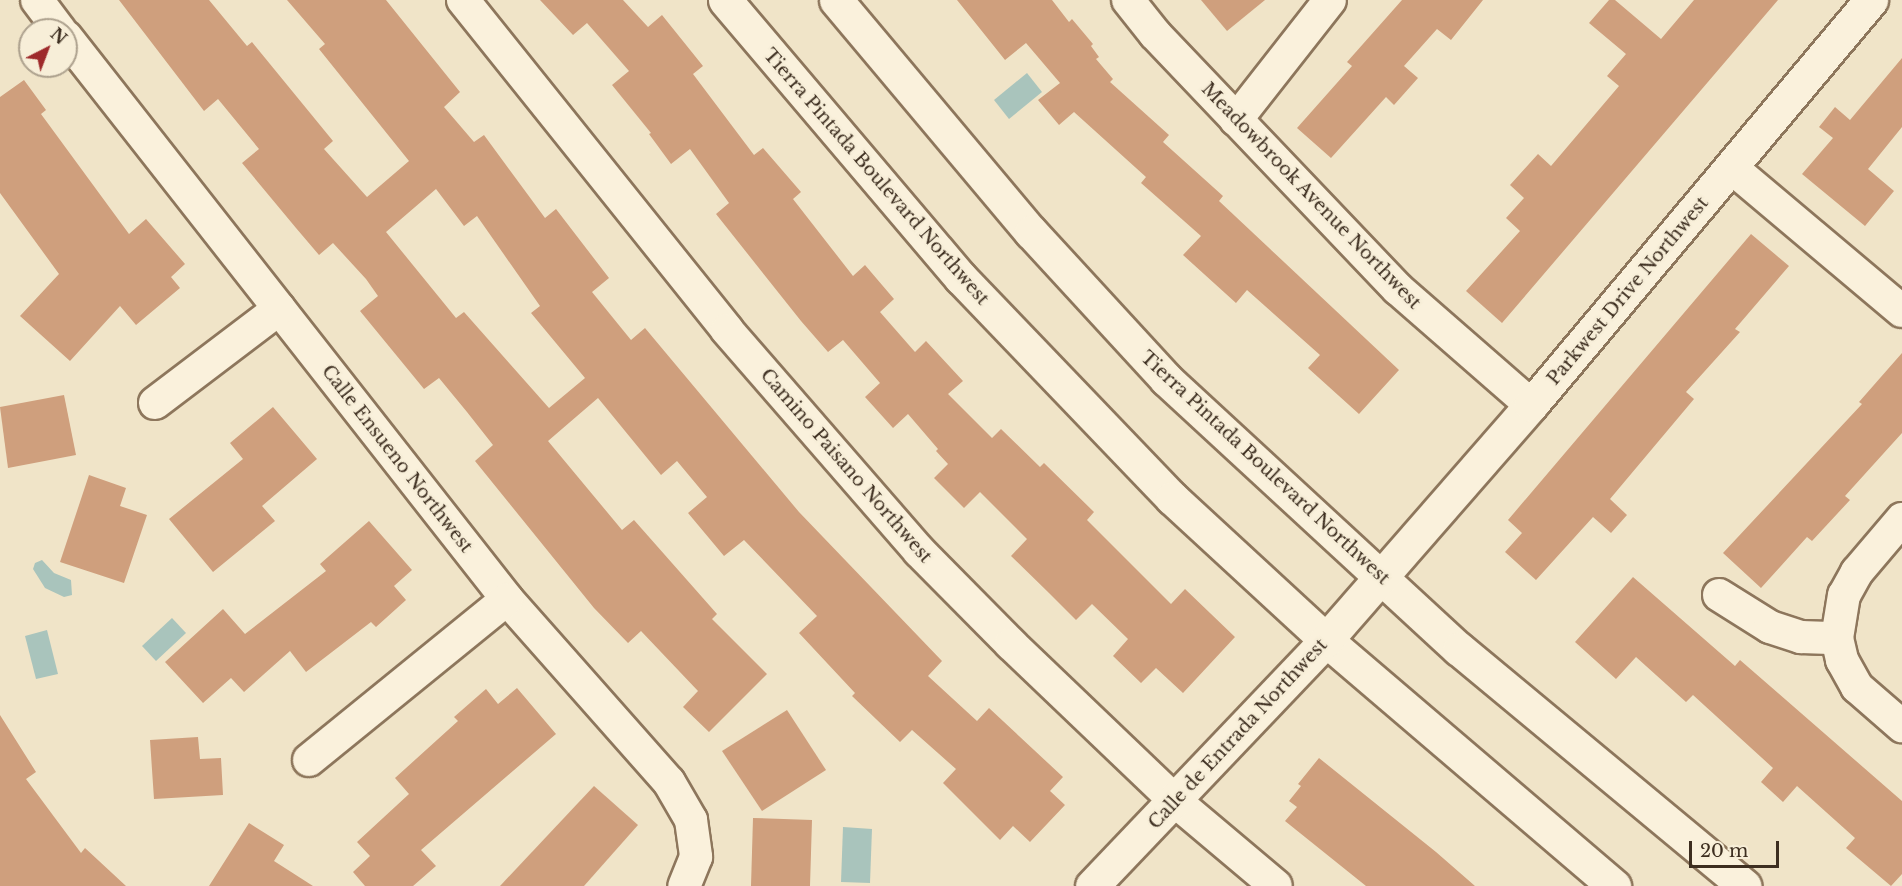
<!DOCTYPE html>
<style>
body{margin:0}
#map{position:relative;width:1902px;height:886px;overflow:hidden;background:#f0e4c8;font-family:"Libre Baskerville",serif}
div>[style]{position:absolute}
[style*='--x']{left:calc(var(--x)*1px);top:calc(var(--y)*1px);width:calc(var(--w)*1px);rotate:calc(var(--a)*1deg)}
.water>*{inset:0;background:#a9c4bc}
.building>*{inset:0;background:#cf9f7d}
.roads{filter:drop-shadow(2px 0 #8d765c) drop-shadow(-2px 0 #8d765c) drop-shadow(0 2px #8d765c) drop-shadow(0 -2px #8d765c)}
.street>*{height:32px;margin:-16px;padding:0 16px;transform-origin:16px;border-radius:16px;background:#faf1dc}
.secondary>*{height:33px;margin:-16.5px;padding:0 16.5px;transform-origin:16.5px;border-radius:16.5px;background:#faf1dc}
span{translate:-50% -50%;white-space:nowrap;text-align:center;line-height:1.15;-webkit-text-stroke:4.5px #f7eed8;paint-order:stroke}
.street-label{font-size:18px;color:#3d2e20}
.north{position:absolute;left:18px;top:18px;width:60px;height:60px;box-sizing:border-box;background:#f7eed8;border:2px solid #ada18e;border-radius:50%;rotate:42deg;font-size:16px;font-weight:700;line-height:24px;text-align:center;color:#3d2e20}
.north::after{content:'';display:block;margin:auto;width:21px;height:27px;background:#9e2a2b;clip-path:polygon(50% 0,100% 100%,50% 72%,0 100%)}
.scale{position:absolute;left:1689px;top:841px;width:90px;height:27px;box-sizing:border-box;border:3px solid #3d2e20;border-top:0;padding-left:8px;font-size:18px;line-height:21px;white-space:nowrap;color:#3d2e20;-webkit-text-stroke:4px #f7eed8;paint-order:stroke}
</style>
<div id="map">
<div class="water">
<i style="clip-path:polygon(1027px 73px,1042px 92px,1009px 119px,994px 100px)"></i>
<i style="clip-path:polygon(42px 560px,54px 573px,71px 580px,72px 595px,64px 597px,45px 588px,33px 569px,35px 563px)"></i>
<i style="clip-path:polygon(172px 618px,186px 633px,156px 661px,142px 646px)"></i>
<i style="clip-path:polygon(47px 630px,58px 674px,36px 679px,25px 636px)"></i>
<i style="clip-path:polygon(843px 827px,872px 829px,870px 883px,841px 882px)"></i>
</div>
<div class="building">
<i style="clip-path:polygon(evenodd,119px 0,209px 0,247px 46px,252px 42px,333px 141px,324px 149px,367px 197px,409px 161px,319px 49px,325px 44px,287px 0,386px 0,460px 92px,444px 107px,474px 142px,484px 135px,545px 218px,556px 209px,609px 278px,592px 292px,631px 340px,645px 328px,799px 512px,942px 661px,928px 676px,977px 721px,989px 708px,1063px 777px,1050px 791px,1065px 805px,1030px 842px,1013px 826px,1000px 840px,943px 783px,956px 769px,912px 730px,900px 742px,852px 696px,855px 693px,799px 633px,817px 616px,744px 540px,724px 556px,688px 513px,707px 497px,677px 461px,661px 475px,598px 398px,548px 441px,622px 530px,634px 520px,717px 614px,712px 619px,767px 674px,709px 732px,683px 707px,698px 691px,641px 631px,628px 643px,594px 608px,475px 461px,493px 445px,467px 412px,439px 378px,424px 389px,360px 311px,378px 296px,366px 279px,333px 243px,319px 255px,296px 228px,242px 163px,259px 149px,218px 99px,204px 111px,119px 0,436px 189px,464px 226px,477px 216px,540px 306px,531px 313px,585px 378px,549px 408px,464px 312px,456px 318px,386px 232px,436px 189px)"></i>
<i style="clip-path:polygon(540px 0,623px 0,648px 27px,662px 15px,703px 66px,693px 74px,754px 155px,763px 148px,801px 192px,793px 199px,853px 276px,865px 265px,894px 299px,880px 312px,915px 352px,926px 341px,963px 381px,948px 394px,992px 438px,1001px 429px,1040px 467px,1044px 463px,1094px 512px,1087px 520px,1171px 604px,1185px 589px,1235px 637px,1183px 693px,1156px 668px,1141px 683px,1113px 656px,1128px 639px,1092px 604px,1076px 620px,1049px 593px,1011px 556px,1027px 539px,980px 492px,964px 508px,934px 478px,948px 464px,936px 451px,938px 449px,908px 414px,893px 428px,865px 397px,880px 383px,843px 340px,828px 352px,801px 321px,716px 214px,729px 203px,690px 149px,671px 164px,649px 134px,651px 133px,612px 85px,629px 71px,587px 23px,573px 35px)"></i>
<i style="clip-path:polygon(957px 0,1052px 0,1069px 22px,1072px 19px,1093px 44px,1091px 46px,1099px 57px,1096px 59px,1113px 79px,1110px 82px,1169px 135px,1163px 142px,1223px 196px,1219px 201px,1399px 370px,1359px 414px,1308px 368px,1320px 355px,1247px 290px,1236px 303px,1183px 255px,1201px 236px,1141px 183px,1146px 177px,1074px 112px,1059px 125px,1038px 100px,1060px 83px,1026px 43px,1005px 60px)"></i>
<i style="clip-path:polygon(1201px 0,1265px 0,1227px 31px)"></i>
<i style="clip-path:polygon(1402px 0,1483px 0,1451px 40px,1437px 29px,1404px 66px,1418px 78px,1394px 105px,1386px 97px,1331px 158px,1297px 128px,1352px 66px,1347px 62px)"></i>
<i style="clip-path:polygon(1609px 0,1615px 0,1661px 39px,1694px 0,1778px 0,1502px 323px,1466px 291px,1520px 231px,1506px 218px,1524px 198px,1510px 185px,1538px 154px,1551px 166px,1619px 86px,1607px 76px,1626px 54px,1589px 23px)"></i>
<i style="clip-path:polygon(1902px 58px,1902px 127px,1868px 169px,1894px 191px,1865px 226px,1802px 174px,1833px 138px,1819px 127px,1835px 107px,1850px 120px)"></i>
<i style="clip-path:polygon(24px 80px,46px 110px,41px 114px,129px 234px,146px 219px,185px 264px,171px 277px,180px 288px,136px 325px,120px 306px,70px 361px,20px 316px,59px 274px,0 193px,0 97px)"></i>
<i style="clip-path:polygon(1751px 234px,1789px 266px,1735px 329px,1740px 332px,1686px 392px,1694px 399px,1610px 499px,1627px 515px,1611px 533px,1593px 517px,1536px 580px,1505px 552px,1522px 533px,1508px 520px)"></i>
<i style="clip-path:polygon(1902px 353px,1902px 433px,1845px 496px,1850px 500px,1812px 541px,1807px 537px,1761px 588px,1723px 553px,1862px 404px,1859px 402px)"></i>
<i style="clip-path:polygon(64px 395px,76px 455px,8px 468px,0 407px)"></i>
<i style="clip-path:polygon(273px 407px,317px 459px,262px 506px,275px 521px,213px 572px,169px 519px,243px 459px,230px 443px)"></i>
<i style="clip-path:polygon(89px 475px,126px 488px,120px 506px,147px 515px,124px 583px,60px 562px)"></i>
<i style="clip-path:polygon(369px 521px,412px 570px,394px 586px,406px 600px,376px 627px,371px 622px,306px 672px,290px 651px,244px 692px,231px 678px,203px 703px,165px 662px,223px 609px,245px 634px,326px 571px,320px 564px)"></i>
<i style="clip-path:polygon(1633px 577px,1735px 666px,1740px 660px,1902px 801px,1902px 874px,1891px 886px,1846px 848px,1855px 838px,1797px 786px,1783px 802px,1761px 782px,1773px 768px,1693px 695px,1686px 702px,1636px 657px,1616px 679px,1575px 642px)"></i>
<i style="clip-path:polygon(517px 688px,556px 734px,421px 850px,436px 866px,413px 886px,365px 886px,353px 872px,370px 856px,357px 842px,409px 794px,395px 778px,458px 721px,454px 717px,486px 689px,498px 704px)"></i>
<i style="clip-path:polygon(787px 710px,826px 770px,762px 811px,722px 751px)"></i>
<i style="clip-path:polygon(0 715px,36px 772px,26px 779px,81px 853px,85px 848px,126px 886px,0 886px)"></i>
<i style="clip-path:polygon(198px 737px,200px 759px,221px 758px,223px 795px,154px 799px,150px 740px)"></i>
<i style="clip-path:polygon(1319px 758px,1436px 852px,1475px 886px,1366px 886px,1285px 821px,1297px 807px,1289px 801px,1301px 786px,1298px 784px)"></i>
<i style="clip-path:polygon(594px 786px,638px 825px,584px 886px,500px 886px)"></i>
<i style="clip-path:polygon(753px 818px,812px 820px,810px 886px,751px 886px)"></i>
<i style="clip-path:polygon(249px 823px,284px 845px,274px 861px,313px 886px,209px 886px)"></i>
</div>
<div class="roads">
<div class="street">
<i style="--x:37;--y:0;--w:38;--a:53"></i>
<i style="--x:463;--y:0;--w:423;--a:51.3"></i>
<i style="--x:727;--y:330;--w:293;--a:49"></i>
<i style="--x:919;--y:551;--w:131;--a:45.3"></i>
<i style="--x:1011;--y:644;--w:226;--a:43.7"></i>
<i style="--x:1174;--y:800;--w:133;--a:40.1"></i>
<i style="--x:1128;--y:0;--w:43;--a:51.5"></i>
<i style="--x:1155;--y:34;--w:352;--a:46.4"></i>
<i style="--x:1398;--y:289;--w:176;--a:41.1"></i>
<i style="--x:66;--y:37;--w:714;--a:51.88"></i>
<i style="--x:507;--y:599;--w:244;--a:48.5"></i>
<i style="--x:669;--y:782;--w:44;--a:59.9"></i>
<i style="--x:691;--y:820;--w:37;--a:82"></i>
<i style="--x:696;--y:857;--w:31;--a:112"></i>
<i style="--x:1236;--y:120;--w:152;--a:-51.9"></i>
<i style="--x:1732;--y:168;--w:222;--a:40.1"></i>
<i style="--x:155;--y:403;--w:156;--a:-37.2"></i>
<i style="--x:1902;--y:519;--w:70;--a:130.3"></i>
<i style="--x:1857;--y:572;--w:26;--a:119"></i>
<i style="--x:1844;--y:595;--w:44;--a:99.2"></i>
<i style="--x:1837;--y:638;--w:23;--a:77"></i>
<i style="--x:1842;--y:660;--w:31;--a:61"></i>
<i style="--x:1857;--y:687;--w:60;--a:40.9"></i>
<i style="--x:1719;--y:595;--w:60;--a:32.1"></i>
<i style="--x:1770;--y:627;--w:33;--a:18"></i>
<i style="--x:1801;--y:637;--w:36;--a:2"></i>
<i style="--x:309;--y:760;--w:255;--a:-39.1"></i>
</div>
<div class="secondary">
<i style="--x:725;--y:0;--w:365;--a:49.7"></i>
<i style="--x:961;--y:278;--w:305;--a:46.2"></i>
<i style="--x:1172;--y:498;--w:209;--a:42.7"></i>
<i style="--x:1326;--y:640;--w:379;--a:40.5"></i>
<i style="--x:836;--y:0;--w:303;--a:50"></i>
<i style="--x:1031;--y:232;--w:200;--a:47.4"></i>
<i style="--x:1166;--y:379;--w:398;--a:42.7"></i>
<i style="--x:1459;--y:649;--w:371;--a:39.7"></i>
<i style="--x:1092;--y:886;--w:340;--a:-46.4"></i>
<i style="--x:1326;--y:640;--w:312;--a:-48.9"></i>
<i style="--x:1531;--y:405;--w:529;--a:-49.99"></i>
</div>
</div>
<div class="street-label">
<span style="left:876px;top:177px;rotate:49deg">Tierra Pintada Boulevard Northwest</span>
<span style="left:1311px;top:196px;rotate:46deg">Meadowbrook Avenue Northwest</span>
<span style="left:1628px;top:291px;rotate:-50deg">Parkwest Drive Northwest</span>
<span style="left:397px;top:459px;rotate:52deg">Calle Ensueno Northwest</span>
<span style="left:846px;top:466px;rotate:49deg">Camino Paisano Northwest</span>
<span style="left:1265px;top:468px;rotate:43deg">Tierra Pintada Boulevard Northwest</span>
<span style="left:1238px;top:734px;rotate:-47deg">Calle de Entrada Northwest</span>
</div>
<div class="north">N</div>
<div class="scale">20 m</div>
</div>
